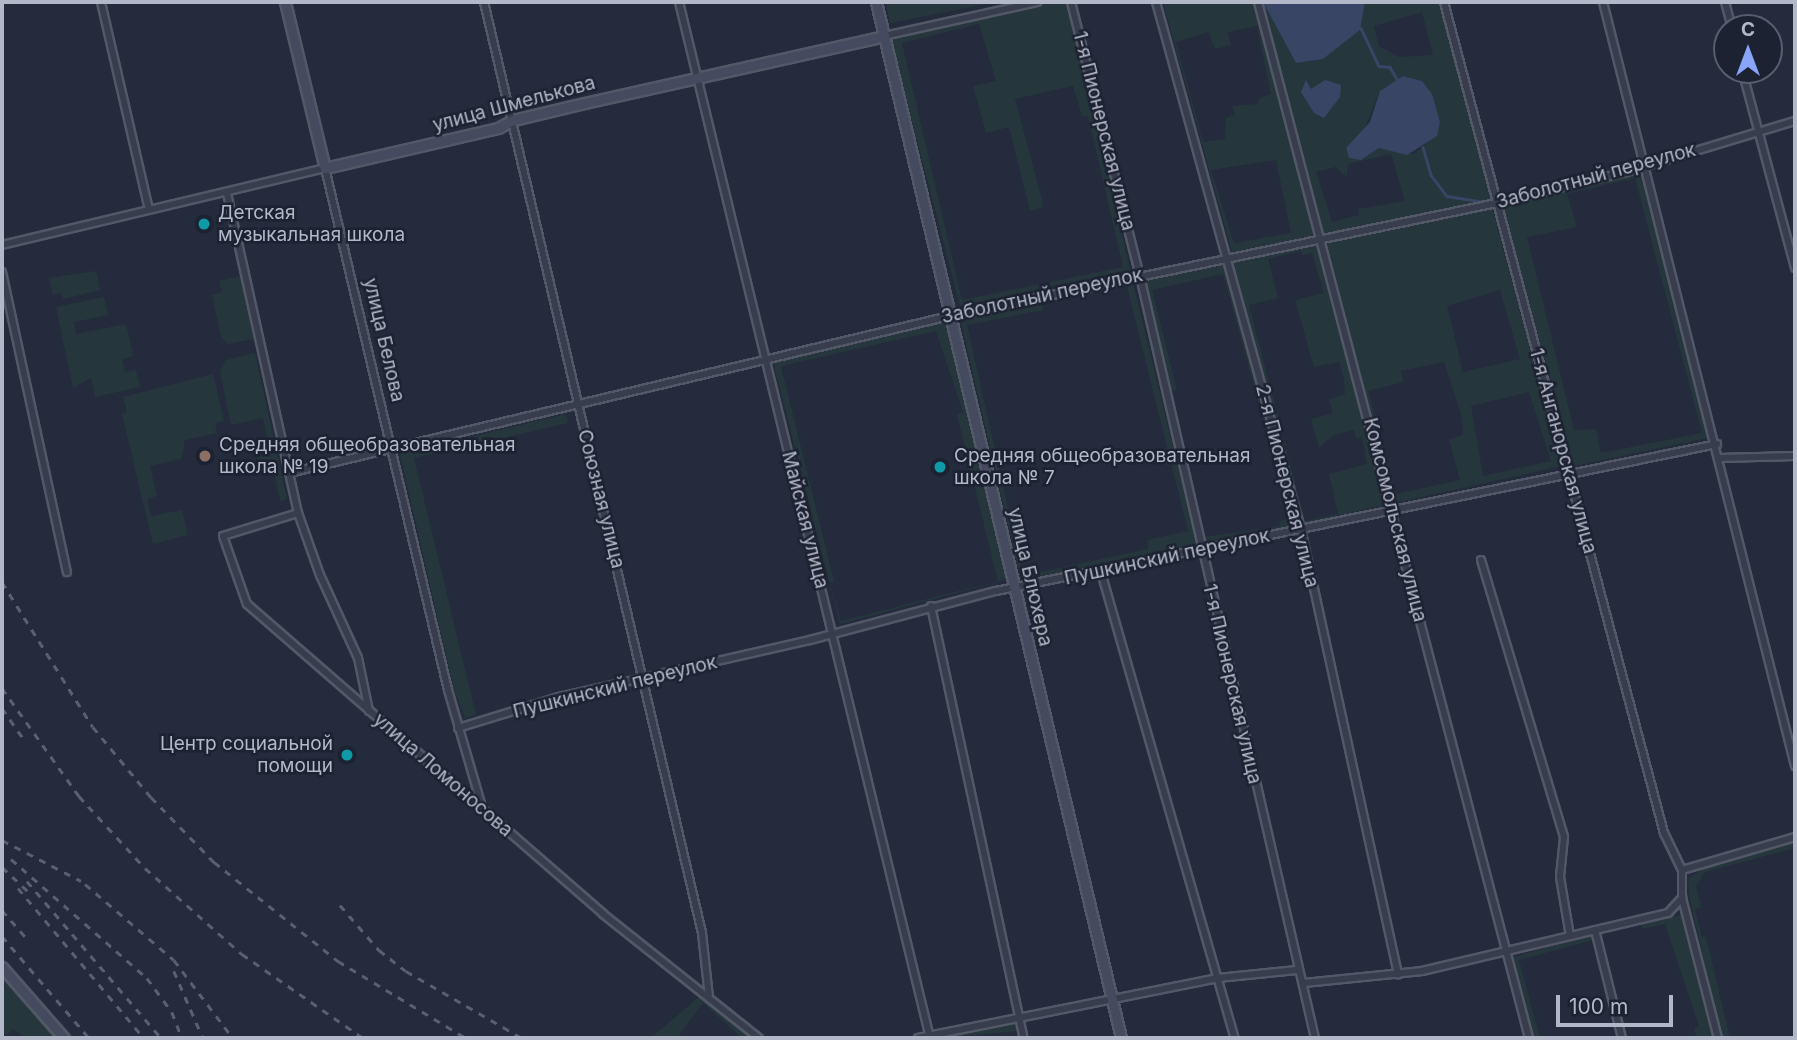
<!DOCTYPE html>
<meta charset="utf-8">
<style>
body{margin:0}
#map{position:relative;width:1797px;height:1040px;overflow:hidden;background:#232b3c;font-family:Inter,sans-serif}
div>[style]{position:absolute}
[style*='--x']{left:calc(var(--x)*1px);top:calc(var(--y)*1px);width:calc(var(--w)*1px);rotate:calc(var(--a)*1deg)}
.green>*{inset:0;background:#25373d}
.water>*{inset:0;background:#384565}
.stream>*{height:2.5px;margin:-1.25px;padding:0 1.25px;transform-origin:1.25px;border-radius:1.25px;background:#384565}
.roads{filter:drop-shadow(2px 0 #525867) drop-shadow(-2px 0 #525867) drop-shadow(0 2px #525867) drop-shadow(0 -2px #525867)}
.street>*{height:6px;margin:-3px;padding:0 3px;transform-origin:3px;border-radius:3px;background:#373d4c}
.secondary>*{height:9px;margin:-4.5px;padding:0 4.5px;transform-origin:4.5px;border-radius:4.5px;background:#454b5f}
.rail>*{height:2.5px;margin-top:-1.25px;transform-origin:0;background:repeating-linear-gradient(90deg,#596073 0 7px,transparent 0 14px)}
.dots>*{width:19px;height:19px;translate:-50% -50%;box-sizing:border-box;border:4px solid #1c2231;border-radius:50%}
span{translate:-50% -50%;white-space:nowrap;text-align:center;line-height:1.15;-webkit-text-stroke:5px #1c2231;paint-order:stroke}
.street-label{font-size:19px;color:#b2b8c7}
.poi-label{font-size:19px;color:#b2b8c7}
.left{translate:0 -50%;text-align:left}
.right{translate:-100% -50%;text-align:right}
.frame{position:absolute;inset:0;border:4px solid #b2b8c7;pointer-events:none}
.north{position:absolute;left:1713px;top:14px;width:70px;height:70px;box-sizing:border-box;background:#1c2231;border:2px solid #585e6d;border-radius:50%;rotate:0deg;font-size:19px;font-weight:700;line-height:28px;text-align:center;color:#b2b8c7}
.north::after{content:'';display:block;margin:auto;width:24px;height:32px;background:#88a5f7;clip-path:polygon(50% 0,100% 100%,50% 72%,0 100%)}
.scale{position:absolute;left:1556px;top:995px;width:117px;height:32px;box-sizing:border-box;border:4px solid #b2b8c7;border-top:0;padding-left:9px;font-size:21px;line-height:24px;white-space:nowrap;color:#b2b8c7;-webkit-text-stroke:5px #1c2231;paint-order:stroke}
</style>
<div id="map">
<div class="green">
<i style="clip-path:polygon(886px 2px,928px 3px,997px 2px,890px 23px)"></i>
<i style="clip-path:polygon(evenodd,1053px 2px,1066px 2px,1071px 9px,1130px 270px,960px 306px,891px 40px,1053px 2px,979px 24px,996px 81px,973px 86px,986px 133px,1009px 127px,1030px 211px,1044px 207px,1015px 99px,1073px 86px,1082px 116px,1088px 116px,1123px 267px,962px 300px,902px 43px,979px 24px)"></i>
<i style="clip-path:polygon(evenodd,1163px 2px,1263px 2px,1296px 63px,1323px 59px,1360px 30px,1365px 2px,1439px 2px,1491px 200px,1232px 252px,1163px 2px,1422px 12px,1433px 55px,1399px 57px,1379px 46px,1374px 26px,1422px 12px,1163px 2px,1257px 26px,1271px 94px,1258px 99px,1258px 104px,1232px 106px,1235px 115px,1226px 118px,1225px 139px,1203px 142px,1176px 42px,1208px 32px,1215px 49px,1231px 45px,1228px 32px,1257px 26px,1163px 2px,1403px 76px,1422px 81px,1440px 122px,1423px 147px,1413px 154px,1379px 148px,1361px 160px,1365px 128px,1380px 91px,1403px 76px,1163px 2px,1391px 154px,1405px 201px,1358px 209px,1359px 215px,1332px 222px,1316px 172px,1335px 167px,1347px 177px,1348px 164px,1391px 154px,1163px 2px,1276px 160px,1291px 233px,1234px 243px,1211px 170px,1276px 160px)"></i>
<i style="clip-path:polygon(evenodd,1642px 169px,1712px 437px,1574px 466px,1502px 205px,1642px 169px,1635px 178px,1702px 433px,1601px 453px,1596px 429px,1574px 430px,1527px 237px,1577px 227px,1567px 194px,1635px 178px)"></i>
<i style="clip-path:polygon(evenodd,1492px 208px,1562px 466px,1394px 503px,1326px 240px,1492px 208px,1500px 290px,1520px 359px,1463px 372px,1447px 306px,1500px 290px,1492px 208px,1444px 362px,1461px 414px,1463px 435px,1449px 439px,1460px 480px,1396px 494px,1368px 391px,1403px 382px,1401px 371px,1444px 362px,1492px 208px,1529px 392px,1551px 461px,1483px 476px,1471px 406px,1529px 392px)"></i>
<i style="clip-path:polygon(evenodd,1317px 242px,1387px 500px,1383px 505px,1302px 524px,1232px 261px,1317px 242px,1301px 251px,1302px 255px,1312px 253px,1324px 293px,1295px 300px,1314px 367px,1339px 362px,1344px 379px,1345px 394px,1329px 399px,1333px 413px,1311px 419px,1319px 447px,1334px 435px,1354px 430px,1356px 438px,1362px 437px,1367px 464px,1329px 474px,1338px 514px,1305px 521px,1249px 305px,1278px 298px,1268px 259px,1301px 251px)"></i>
<i style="clip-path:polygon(1226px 262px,1295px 526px,1206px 544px,1204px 537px,1280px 526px,1279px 521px,1291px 518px,1223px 274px,1152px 290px,1177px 390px,1172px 391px,1145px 279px)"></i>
<i style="clip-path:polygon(96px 271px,100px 290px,63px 299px,61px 293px,53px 295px,49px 278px)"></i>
<i style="clip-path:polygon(240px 276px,254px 339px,228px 344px,221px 337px,212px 295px,222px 292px,219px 281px)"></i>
<i style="clip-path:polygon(1133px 283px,1197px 545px,1046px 577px,1028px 576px,1018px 568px,960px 318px,1041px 300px,1043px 310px,967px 325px,1021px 566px,1028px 564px,1031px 574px,1148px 549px,1147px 540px,1188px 531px,1127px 286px,1054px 302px,1053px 298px)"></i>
<i style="clip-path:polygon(104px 297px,108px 315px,74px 322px,76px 334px,126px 324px,133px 356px,122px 359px,125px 372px,136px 370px,140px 387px,95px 397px,91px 378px,73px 388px,56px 307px)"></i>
<i style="clip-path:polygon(947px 321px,977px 449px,966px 452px,957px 414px,963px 412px,936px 331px,781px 366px,834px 581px,830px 583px,841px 621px,998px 581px,968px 460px,979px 457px,1008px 579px,840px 624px,773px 361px)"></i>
<i style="clip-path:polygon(255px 353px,287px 499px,280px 501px,272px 459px,259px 461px,258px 457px,270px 454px,263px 418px,231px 425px,220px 372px,226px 360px)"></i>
<i style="clip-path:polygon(213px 374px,224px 421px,215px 423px,217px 433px,185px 440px,181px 459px,150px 466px,157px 496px,147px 499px,151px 516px,182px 510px,188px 535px,153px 544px,122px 414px,127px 412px,123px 397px)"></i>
<i style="clip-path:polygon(566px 414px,568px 423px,414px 458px,476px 715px,465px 718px,453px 686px,400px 454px)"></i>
<i style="clip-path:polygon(1795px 841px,1795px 848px,1705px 872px,1696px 886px,1701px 907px,1695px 909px,1702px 937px,1706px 937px,1730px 1038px,1722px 1038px,1690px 900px,1688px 879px,1704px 868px)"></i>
<i style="clip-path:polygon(1681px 915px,1709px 1024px,1713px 1038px,1697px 1038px,1694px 1028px,1699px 1026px,1665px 924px,1642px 929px,1641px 924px)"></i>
<i style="clip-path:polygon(1592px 934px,1593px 940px,1519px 960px,1540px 1038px,1533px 1038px,1514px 957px)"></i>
<i style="clip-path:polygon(2px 977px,57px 1038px,27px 1038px,12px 1029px,7px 1036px,2px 1032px)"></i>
<i style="clip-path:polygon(700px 996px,707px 998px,755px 1038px,742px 1038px,703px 1003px,677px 1038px,651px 1038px)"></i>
<i style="clip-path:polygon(1016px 1022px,1018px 1031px,942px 1038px,947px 1037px)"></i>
</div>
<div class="water">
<i style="clip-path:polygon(1263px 2px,1365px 2px,1360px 30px,1323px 59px,1296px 63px)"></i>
<i style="clip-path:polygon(1403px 76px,1422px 81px,1432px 94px,1440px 122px,1437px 136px,1407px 155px,1379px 148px,1361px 160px,1349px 158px,1346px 148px,1370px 122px,1380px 91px)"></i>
<i style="clip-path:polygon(1306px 80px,1311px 89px,1325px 80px,1341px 85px,1340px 97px,1324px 118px,1314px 113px,1301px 92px)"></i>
</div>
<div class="stream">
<i style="--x:1361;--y:28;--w:42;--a:64.7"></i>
<i style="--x:1379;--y:66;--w:11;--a:5"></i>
<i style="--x:1390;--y:67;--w:14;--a:60"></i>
<i style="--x:1423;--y:147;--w:29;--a:74"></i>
<i style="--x:1431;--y:175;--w:26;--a:53"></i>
<i style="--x:1447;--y:196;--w:39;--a:9"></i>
</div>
<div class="roads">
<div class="street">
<i style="--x:101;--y:2;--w:213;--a:77"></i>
<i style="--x:484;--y:2;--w:956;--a:76.82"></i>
<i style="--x:702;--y:933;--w:64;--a:83.8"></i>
<i style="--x:679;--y:2;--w:1066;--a:76.38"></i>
<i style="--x:1071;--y:2;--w:283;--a:75.9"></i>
<i style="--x:1140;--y:276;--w:782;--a:77.07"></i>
<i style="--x:1156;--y:2;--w:547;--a:74.62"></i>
<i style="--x:1301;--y:529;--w:456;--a:77.7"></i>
<i style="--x:1258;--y:2;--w:1071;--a:75.34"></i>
<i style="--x:1603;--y:2;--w:788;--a:75.89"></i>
<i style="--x:1725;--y:2;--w:27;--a:75"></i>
<i style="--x:884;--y:36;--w:157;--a:-12.5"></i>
<i style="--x:1742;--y:70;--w:205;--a:75"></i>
<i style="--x:227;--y:193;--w:328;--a:77.5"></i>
<i style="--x:298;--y:513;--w:66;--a:70.5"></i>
<i style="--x:320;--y:575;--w:91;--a:65.4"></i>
<i style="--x:358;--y:658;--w:54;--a:78.3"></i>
<i style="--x:2;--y:245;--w:332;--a:-13.4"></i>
<i style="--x:325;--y:168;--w:536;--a:76.74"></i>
<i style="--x:448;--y:690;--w:122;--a:73.8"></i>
<i style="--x:2;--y:272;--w:307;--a:77.8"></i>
<i style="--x:1720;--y:458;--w:75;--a:-1.5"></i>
<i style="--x:289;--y:473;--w:670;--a:-13.37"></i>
<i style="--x:941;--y:318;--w:568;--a:-11.69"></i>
<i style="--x:1497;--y:203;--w:133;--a:-13.5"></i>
<i style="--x:1626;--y:172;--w:177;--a:-16.8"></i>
<i style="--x:298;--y:513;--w:78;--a:163"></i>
<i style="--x:223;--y:536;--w:72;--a:70.6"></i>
<i style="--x:247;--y:604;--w:472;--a:41"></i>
<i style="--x:603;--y:914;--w:199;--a:38.5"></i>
<i style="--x:1481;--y:560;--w:289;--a:73.3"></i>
<i style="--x:1564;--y:837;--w:40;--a:95.7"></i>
<i style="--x:1560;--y:877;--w:60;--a:80.4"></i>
<i style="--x:1101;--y:572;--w:485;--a:74"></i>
<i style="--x:931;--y:606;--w:442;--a:77.9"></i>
<i style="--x:458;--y:728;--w:106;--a:-17.1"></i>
<i style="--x:559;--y:697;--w:257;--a:-12.8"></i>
<i style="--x:810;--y:640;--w:192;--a:-14.8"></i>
<i style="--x:996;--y:591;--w:736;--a:-11.52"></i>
<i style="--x:1682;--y:870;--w:118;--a:-16.3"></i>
<i style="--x:1682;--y:898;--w:145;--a:75.6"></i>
<i style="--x:1595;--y:930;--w:111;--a:76"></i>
<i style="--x:1304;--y:983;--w:119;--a:-5.8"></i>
<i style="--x:1422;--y:971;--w:253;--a:-13.3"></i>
<i style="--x:1668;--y:913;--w:21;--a:-47"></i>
<i style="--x:1682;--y:898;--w:28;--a:-90"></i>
<i style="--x:1682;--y:870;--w:41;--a:-115.9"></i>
<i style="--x:1664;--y:833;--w:860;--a:-104.83"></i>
<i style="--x:918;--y:1038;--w:306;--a:-11.3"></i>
<i style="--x:1218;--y:978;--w:79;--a:-5.8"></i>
</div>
<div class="secondary">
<i style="--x:285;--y:2;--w:171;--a:76.5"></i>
<i style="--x:325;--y:168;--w:178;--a:-13"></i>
<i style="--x:498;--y:128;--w:17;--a:-28"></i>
<i style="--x:513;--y:120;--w:74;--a:-13.3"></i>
<i style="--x:585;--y:103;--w:306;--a:-12.6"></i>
<i style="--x:876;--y:2;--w:1065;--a:76.69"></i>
<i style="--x:2;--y:967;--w:94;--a:48.9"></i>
</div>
</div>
<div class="rail">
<i style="--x:2;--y:582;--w:171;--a:57.9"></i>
<i style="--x:93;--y:727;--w:91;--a:50.4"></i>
<i style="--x:151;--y:797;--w:91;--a:45.9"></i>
<i style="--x:214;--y:862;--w:159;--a:38.6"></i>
<i style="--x:338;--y:961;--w:149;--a:31"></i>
<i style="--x:2;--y:688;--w:133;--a:54.5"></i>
<i style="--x:79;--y:796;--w:98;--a:47.5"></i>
<i style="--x:145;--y:868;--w:130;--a:41.6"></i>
<i style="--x:242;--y:954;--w:147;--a:34.8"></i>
<i style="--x:2;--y:708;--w:39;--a:55"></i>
<i style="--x:2;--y:840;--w:89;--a:27.4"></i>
<i style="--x:11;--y:859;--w:181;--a:41.2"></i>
<i style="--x:147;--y:978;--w:42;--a:53.7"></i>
<i style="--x:172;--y:1012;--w:28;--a:69"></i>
<i style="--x:2;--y:867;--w:38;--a:43"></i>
<i style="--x:27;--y:881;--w:206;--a:49.5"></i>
<i style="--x:85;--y:884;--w:117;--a:40.5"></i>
<i style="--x:174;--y:960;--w:98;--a:52.9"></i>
<i style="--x:18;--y:888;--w:196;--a:50"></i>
<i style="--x:340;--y:905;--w:60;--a:49.1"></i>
<i style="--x:379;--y:950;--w:34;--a:38"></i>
<i style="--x:406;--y:971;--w:134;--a:30"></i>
<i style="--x:2;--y:910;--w:41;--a:48.9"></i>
<i style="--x:2;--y:936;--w:134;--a:49.5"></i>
<i style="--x:174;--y:971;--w:73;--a:66.6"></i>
</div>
<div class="dots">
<i style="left:204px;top:224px;background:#0f9aa8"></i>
<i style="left:205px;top:456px;background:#8d6e63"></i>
<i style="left:940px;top:467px;background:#0f9aa8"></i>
<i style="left:347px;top:755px;background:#0f9aa8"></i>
</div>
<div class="street-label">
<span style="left:514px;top:104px;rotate:-15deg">улица Шмелькова</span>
<span style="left:1104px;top:131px;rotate:76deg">1-я Пионерская улица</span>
<span style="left:1596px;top:176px;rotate:-15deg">Заболотный переулок</span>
<span style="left:1042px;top:296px;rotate:-12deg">Заболотный переулок</span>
<span style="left:384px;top:340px;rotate:77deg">улица Белова</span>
<span style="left:1563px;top:451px;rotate:75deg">1-я Анганорская улица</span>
<span style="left:1287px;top:486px;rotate:76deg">2-я Пионерская улица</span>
<span style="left:601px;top:499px;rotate:76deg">Союзная улица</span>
<span style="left:805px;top:520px;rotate:76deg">Майская улица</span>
<span style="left:1395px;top:520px;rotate:76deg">Комсомольская улица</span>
<span style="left:1167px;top:557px;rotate:-12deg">Пушкинский переулок</span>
<span style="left:1030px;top:577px;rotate:77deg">улица Блюхера</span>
<span style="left:1232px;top:684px;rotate:77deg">1-я Пионерская улица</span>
<span style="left:615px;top:687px;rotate:-14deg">Пушкинский переулок</span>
<span style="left:443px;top:775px;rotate:41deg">улица Ломоносова</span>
</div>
<div class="poi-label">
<span class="left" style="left:218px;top:224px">Детская<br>музыкальная школа</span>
<span class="left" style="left:219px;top:456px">Средняя общеобразовательная<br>школа № 19</span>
<span class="left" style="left:954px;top:467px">Средняя общеобразовательная<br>школа № 7</span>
<span class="right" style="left:333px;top:755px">Центр социальной<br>помощи</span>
</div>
<div class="frame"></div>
<div class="north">С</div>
<div class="scale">100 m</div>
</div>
